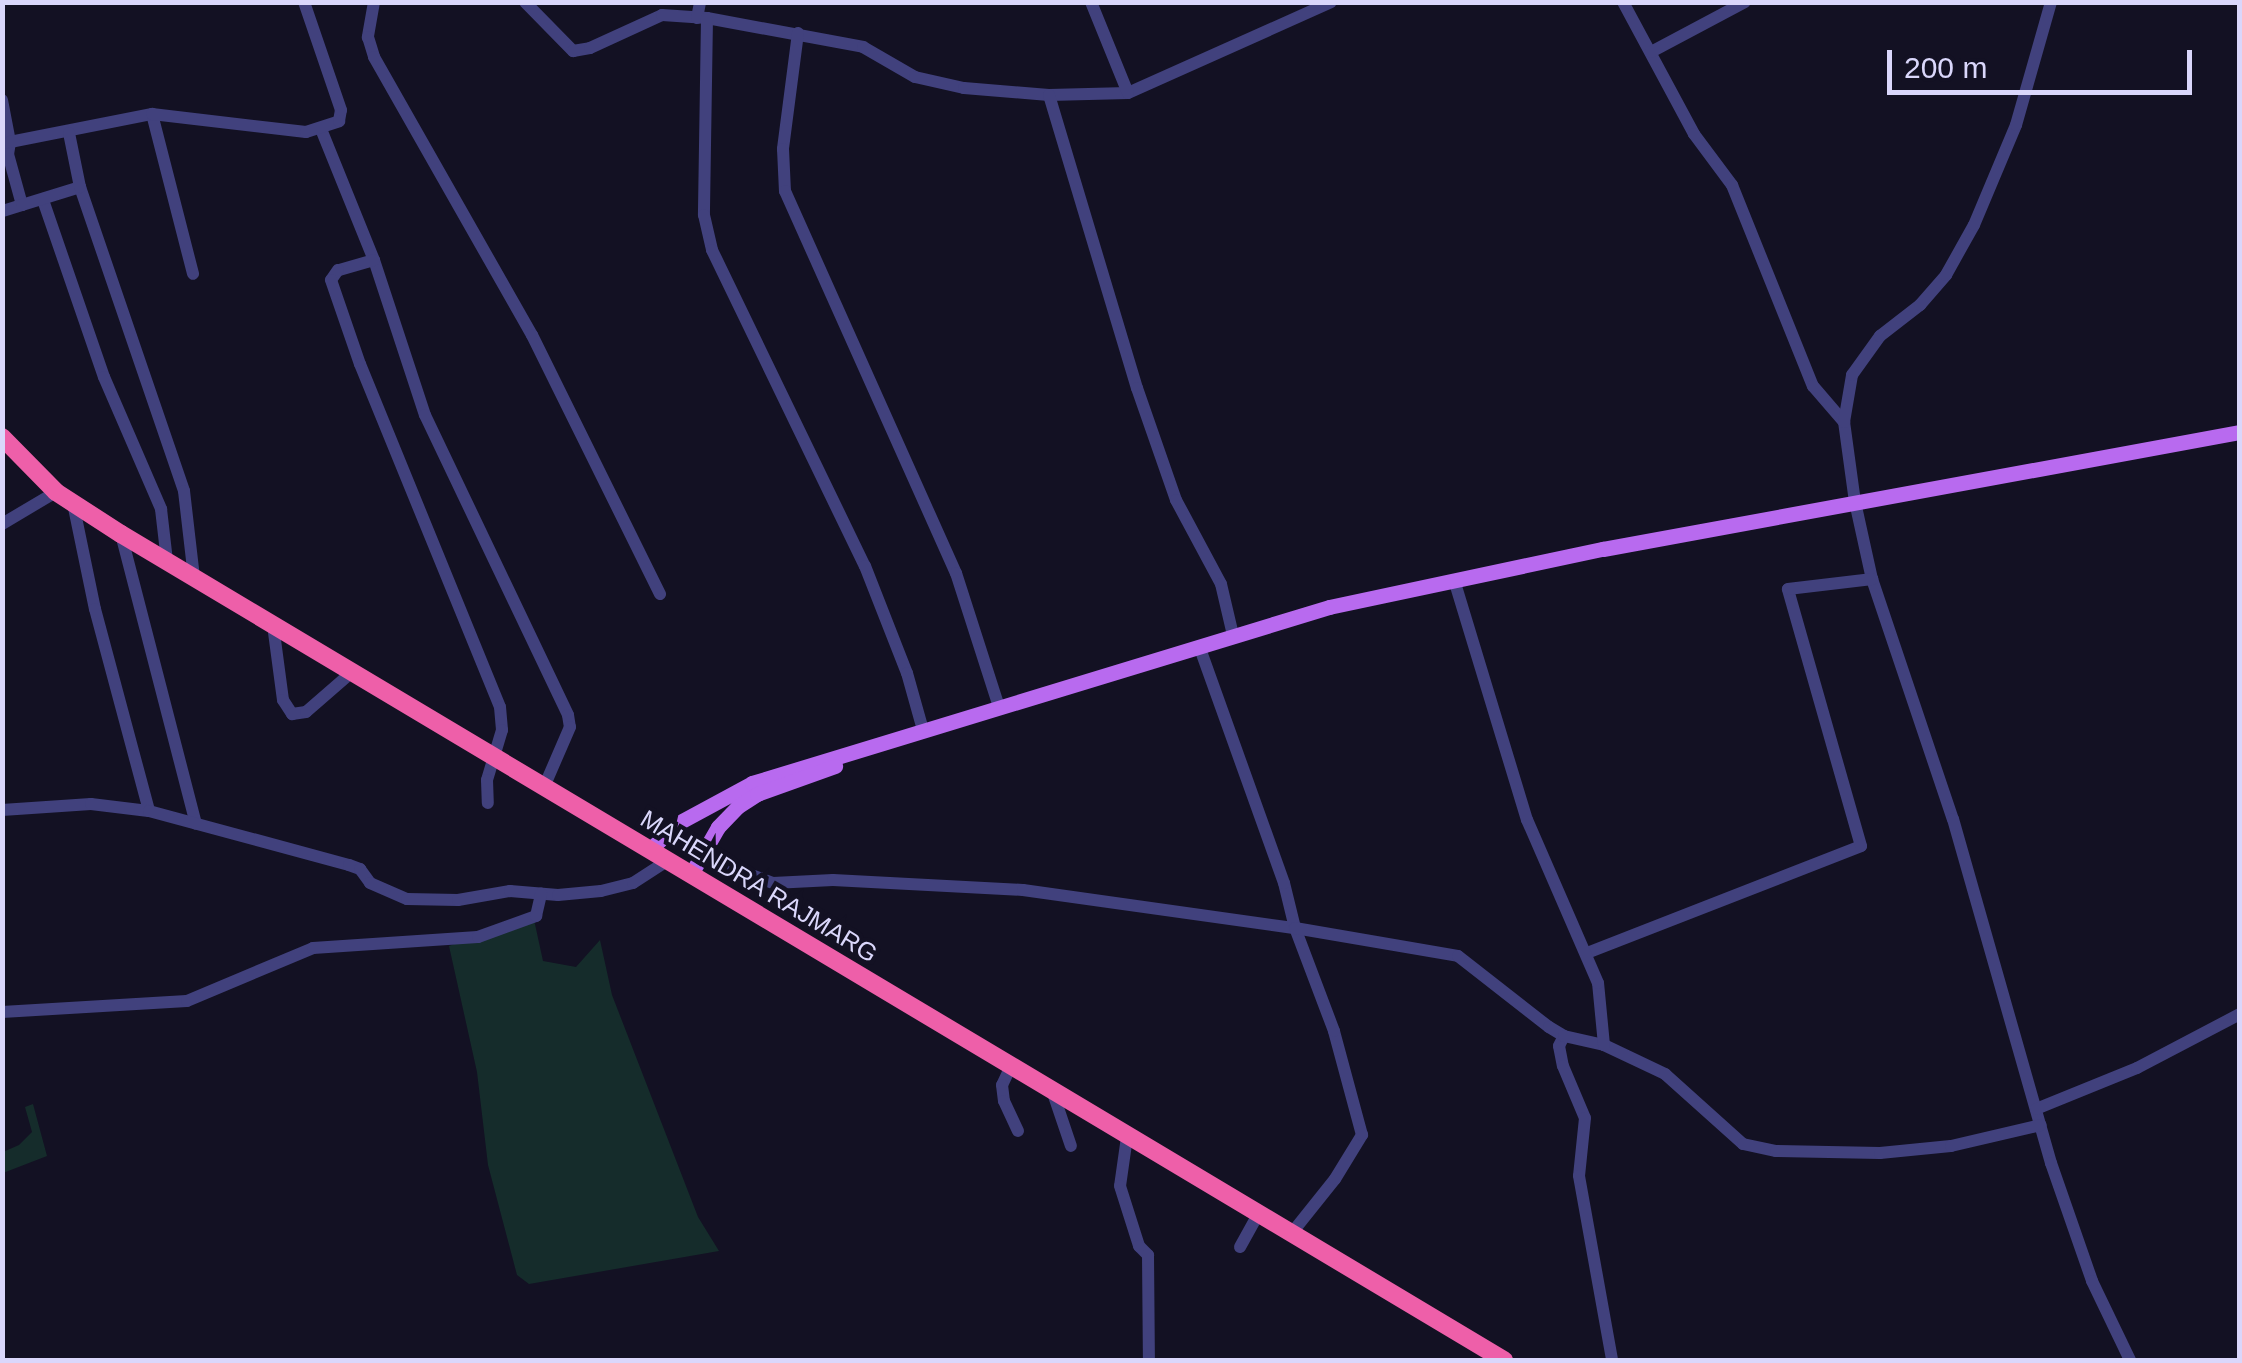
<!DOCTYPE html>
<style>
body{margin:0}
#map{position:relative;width:2242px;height:1363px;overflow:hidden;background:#131123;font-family:Arial,sans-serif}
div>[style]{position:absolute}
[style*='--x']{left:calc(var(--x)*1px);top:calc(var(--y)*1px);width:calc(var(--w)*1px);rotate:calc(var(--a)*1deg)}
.green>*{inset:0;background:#152c2b}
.minor>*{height:12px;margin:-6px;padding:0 6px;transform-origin:6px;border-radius:6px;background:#41417d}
.major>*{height:15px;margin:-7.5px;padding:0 7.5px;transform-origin:7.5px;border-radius:7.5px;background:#b86aef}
.highway>*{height:18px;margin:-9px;padding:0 9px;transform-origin:9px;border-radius:9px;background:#ee5fa9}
span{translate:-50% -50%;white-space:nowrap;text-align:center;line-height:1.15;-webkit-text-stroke:9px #131123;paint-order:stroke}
.street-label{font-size:25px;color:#dad7fb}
.frame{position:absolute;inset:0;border:5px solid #dad7fb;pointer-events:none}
.scale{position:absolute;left:1887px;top:50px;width:305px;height:45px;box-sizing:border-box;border:5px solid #dad7fb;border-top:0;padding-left:12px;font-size:30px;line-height:35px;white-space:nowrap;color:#dad7fb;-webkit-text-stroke:8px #131123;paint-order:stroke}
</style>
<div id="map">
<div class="green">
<i style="clip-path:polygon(533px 915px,543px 961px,576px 967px,600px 940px,612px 995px,698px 1217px,719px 1251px,529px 1284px,517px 1275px,488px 1165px,477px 1072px,449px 946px)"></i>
<i style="clip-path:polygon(33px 1104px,47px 1156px,3px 1173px,3px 1152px,19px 1145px,32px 1132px,25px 1107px)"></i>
</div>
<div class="minor">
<i style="--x:374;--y:2;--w:36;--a:100"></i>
<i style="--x:368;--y:37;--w:21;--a:73"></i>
<i style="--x:374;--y:57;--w:320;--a:60.4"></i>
<i style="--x:532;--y:335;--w:289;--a:63.7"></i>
<i style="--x:525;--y:2;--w:69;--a:45.6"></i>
<i style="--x:573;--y:51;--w:17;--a:-10"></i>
<i style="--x:590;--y:48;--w:79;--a:-24.6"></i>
<i style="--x:662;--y:15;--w:45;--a:3.8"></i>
<i style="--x:707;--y:18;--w:159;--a:10.5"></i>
<i style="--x:863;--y:47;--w:60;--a:30"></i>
<i style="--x:915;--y:77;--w:50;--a:12.7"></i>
<i style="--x:964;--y:88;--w:85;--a:4.7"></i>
<i style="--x:1049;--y:95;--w:79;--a:-1.5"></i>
<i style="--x:1128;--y:93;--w:222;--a:-24.1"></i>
<i style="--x:1091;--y:2;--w:98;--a:67.9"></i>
<i style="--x:1623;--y:2;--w:150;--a:61.7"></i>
<i style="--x:1694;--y:134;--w:64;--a:53.3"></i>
<i style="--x:1732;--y:185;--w:217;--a:68.1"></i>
<i style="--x:1813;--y:386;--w:48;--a:49.3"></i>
<i style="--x:697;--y:18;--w:16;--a:-79"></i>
<i style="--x:707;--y:18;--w:197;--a:90.9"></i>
<i style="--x:704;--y:215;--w:36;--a:77"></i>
<i style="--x:712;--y:250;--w:351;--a:64.2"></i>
<i style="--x:865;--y:566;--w:115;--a:68.6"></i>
<i style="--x:907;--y:673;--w:59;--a:74.3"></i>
<i style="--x:798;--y:33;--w:117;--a:97.4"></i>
<i style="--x:783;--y:149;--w:42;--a:87.3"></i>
<i style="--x:785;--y:191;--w:419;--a:65.9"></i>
<i style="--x:956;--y:573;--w:141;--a:72.2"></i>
<i style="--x:1651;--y:52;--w:106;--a:-28"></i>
<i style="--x:1049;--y:95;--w:306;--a:73.3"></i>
<i style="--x:1137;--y:388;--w:119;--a:70.8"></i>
<i style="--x:1176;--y:500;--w:95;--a:61.8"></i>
<i style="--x:1221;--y:584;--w:52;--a:76.8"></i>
<i style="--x:2;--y:100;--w:43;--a:79.2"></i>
<i style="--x:10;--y:142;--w:12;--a:99"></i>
<i style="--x:8;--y:154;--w:53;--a:74.6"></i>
<i style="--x:22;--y:205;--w:21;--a:163"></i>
<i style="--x:152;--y:114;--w:165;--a:75.6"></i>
<i style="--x:321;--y:129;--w:141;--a:68"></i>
<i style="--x:374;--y:260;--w:163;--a:71.8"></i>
<i style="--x:425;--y:415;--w:332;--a:64.5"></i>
<i style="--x:568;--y:715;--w:12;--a:81"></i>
<i style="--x:570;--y:727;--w:65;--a:113.4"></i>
<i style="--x:10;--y:142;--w:145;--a:-11.2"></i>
<i style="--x:152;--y:114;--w:155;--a:6.7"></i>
<i style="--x:306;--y:132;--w:35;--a:-18"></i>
<i style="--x:339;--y:121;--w:11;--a:-80"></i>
<i style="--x:341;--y:110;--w:114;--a:-108.9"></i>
<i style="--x:80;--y:187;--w:321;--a:71.1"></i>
<i style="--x:184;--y:491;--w:88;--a:83.4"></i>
<i style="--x:43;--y:200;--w:187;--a:71"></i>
<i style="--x:104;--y:377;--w:144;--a:66.6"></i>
<i style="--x:161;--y:509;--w:52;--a:83.4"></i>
<i style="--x:22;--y:205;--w:61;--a:-17.2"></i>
<i style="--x:80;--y:187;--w:55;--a:-101.5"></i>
<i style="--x:374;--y:260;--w:37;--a:164"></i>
<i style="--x:338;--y:270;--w:12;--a:125"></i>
<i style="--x:331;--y:280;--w:89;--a:71"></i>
<i style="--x:360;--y:364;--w:370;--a:67.8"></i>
<i style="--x:500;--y:707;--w:23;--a:85"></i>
<i style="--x:502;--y:730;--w:52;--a:106.7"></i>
<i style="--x:487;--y:780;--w:23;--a:88"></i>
<i style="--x:1855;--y:502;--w:81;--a:-97.8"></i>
<i style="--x:1844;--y:422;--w:48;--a:-80.3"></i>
<i style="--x:1852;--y:375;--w:48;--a:-54.3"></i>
<i style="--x:1880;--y:336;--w:51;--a:-37.8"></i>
<i style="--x:1920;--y:305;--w:40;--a:-49"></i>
<i style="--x:1946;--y:275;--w:57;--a:-60.8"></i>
<i style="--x:1974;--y:225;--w:108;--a:-67.2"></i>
<i style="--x:2016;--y:125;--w:128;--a:-74.1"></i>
<i style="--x:73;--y:503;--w:108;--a:78.3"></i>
<i style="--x:95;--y:609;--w:209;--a:75"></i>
<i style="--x:1857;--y:511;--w:70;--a:77.6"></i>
<i style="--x:1872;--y:579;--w:253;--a:71.4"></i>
<i style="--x:1953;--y:819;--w:358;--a:74.1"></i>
<i style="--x:2051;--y:1163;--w:125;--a:70.8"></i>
<i style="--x:2092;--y:1281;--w:88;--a:64.3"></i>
<i style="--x:2;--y:524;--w:63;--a:-30.7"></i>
<i style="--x:121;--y:534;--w:299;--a:75.5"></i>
<i style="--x:273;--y:625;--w:76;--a:82.4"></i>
<i style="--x:283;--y:700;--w:17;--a:57"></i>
<i style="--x:292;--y:714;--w:14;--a:-8"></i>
<i style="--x:306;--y:712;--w:61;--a:-41"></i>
<i style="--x:2;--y:810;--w:89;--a:-3.9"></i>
<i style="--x:91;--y:804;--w:58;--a:6.9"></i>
<i style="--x:149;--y:811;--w:207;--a:15.1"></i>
<i style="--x:349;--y:865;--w:12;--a:20"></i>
<i style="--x:360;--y:869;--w:17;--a:54"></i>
<i style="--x:370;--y:883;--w:40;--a:23.4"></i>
<i style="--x:407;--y:899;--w:51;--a:1.1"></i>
<i style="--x:458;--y:900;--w:53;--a:-9.8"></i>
<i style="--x:510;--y:891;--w:48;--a:4.8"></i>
<i style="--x:558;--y:895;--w:43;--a:-5.3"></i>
<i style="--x:601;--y:891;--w:33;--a:-14"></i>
<i style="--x:633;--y:883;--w:40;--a:-32.9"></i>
<i style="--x:700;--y:856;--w:78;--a:20.3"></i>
<i style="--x:773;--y:883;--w:60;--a:-2.9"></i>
<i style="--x:833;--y:880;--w:190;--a:3"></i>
<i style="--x:1023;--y:890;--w:275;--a:8"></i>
<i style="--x:1295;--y:928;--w:46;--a:-103.7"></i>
<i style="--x:1284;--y:883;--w:243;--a:-109.7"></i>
<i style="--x:1587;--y:953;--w:294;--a:-21.3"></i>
<i style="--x:1861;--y:846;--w:267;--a:-105.9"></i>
<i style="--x:1788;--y:589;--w:85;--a:-6.8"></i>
<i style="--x:2;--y:1012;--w:185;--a:-3.4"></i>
<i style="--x:187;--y:1001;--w:137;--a:-22.8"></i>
<i style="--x:313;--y:948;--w:165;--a:-3.8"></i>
<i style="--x:478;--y:937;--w:62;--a:-19.9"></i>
<i style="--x:536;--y:916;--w:23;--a:-77"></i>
<i style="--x:1564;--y:1036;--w:11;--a:117"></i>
<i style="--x:1559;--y:1046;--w:20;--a:79"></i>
<i style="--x:1563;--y:1066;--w:56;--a:67.1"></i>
<i style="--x:1585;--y:1118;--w:58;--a:95.9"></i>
<i style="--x:1579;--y:1176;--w:187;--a:79.8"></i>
<i style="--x:1604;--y:1045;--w:68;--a:25.4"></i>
<i style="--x:1665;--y:1074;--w:105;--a:41.9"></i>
<i style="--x:1743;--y:1144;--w:34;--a:12"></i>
<i style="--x:1776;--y:1151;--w:104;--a:1.1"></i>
<i style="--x:1880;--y:1153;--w:71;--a:-5.6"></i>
<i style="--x:1951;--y:1146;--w:92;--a:-13.1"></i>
<i style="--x:1011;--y:1066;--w:21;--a:115"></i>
<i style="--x:1002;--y:1085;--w:16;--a:83"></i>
<i style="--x:1004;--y:1101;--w:33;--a:65"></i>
<i style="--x:1052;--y:1090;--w:59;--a:71.3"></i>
<i style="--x:2036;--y:1109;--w:109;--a:-22.1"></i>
<i style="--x:2137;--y:1068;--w:116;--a:-27.7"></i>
<i style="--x:1127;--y:1137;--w:49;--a:98.1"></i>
<i style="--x:1120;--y:1186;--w:63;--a:72.4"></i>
<i style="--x:1139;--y:1246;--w:13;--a:45"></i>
<i style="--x:1148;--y:1255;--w:105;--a:89.5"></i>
<i style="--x:1291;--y:1234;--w:70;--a:-51.3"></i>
<i style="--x:1335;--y:1179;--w:52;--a:-58.5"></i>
<i style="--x:1362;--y:1135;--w:108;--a:-105.1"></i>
<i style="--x:1334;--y:1031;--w:110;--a:-110.7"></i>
<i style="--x:1295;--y:928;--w:165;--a:9.7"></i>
<i style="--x:1458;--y:956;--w:115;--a:38"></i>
<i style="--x:1549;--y:1027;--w:17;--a:31"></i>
<i style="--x:1564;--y:1036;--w:41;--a:12.7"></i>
<i style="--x:1604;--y:1045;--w:62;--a:-95.5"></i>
<i style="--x:1598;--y:983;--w:178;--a:-113.5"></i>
<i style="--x:1527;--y:820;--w:245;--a:-106.9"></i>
<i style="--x:1240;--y:1247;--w:38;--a:-61"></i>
</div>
<div class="major">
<i style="--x:649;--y:850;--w:42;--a:-42.1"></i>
<i style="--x:680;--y:822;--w:82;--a:-28.4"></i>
<i style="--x:752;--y:783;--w:603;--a:-16.96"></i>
<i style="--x:1329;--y:607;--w:280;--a:-12"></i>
<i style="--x:1603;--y:549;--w:648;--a:-10.41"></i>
<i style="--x:691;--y:874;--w:54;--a:-60.1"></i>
<i style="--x:718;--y:827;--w:28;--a:-46"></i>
<i style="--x:737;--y:807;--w:24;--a:-33"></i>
<i style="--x:757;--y:794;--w:83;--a:-19.7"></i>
</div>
<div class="highway">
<i style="--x:2;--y:437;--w:77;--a:45.5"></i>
<i style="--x:56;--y:492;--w:77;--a:32.9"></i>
<i style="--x:121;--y:534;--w:1611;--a:30.85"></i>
</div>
<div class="street-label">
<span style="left:759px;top:886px;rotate:31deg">MAHENDRA RAJMARG</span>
</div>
<div class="frame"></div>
<div class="scale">200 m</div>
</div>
